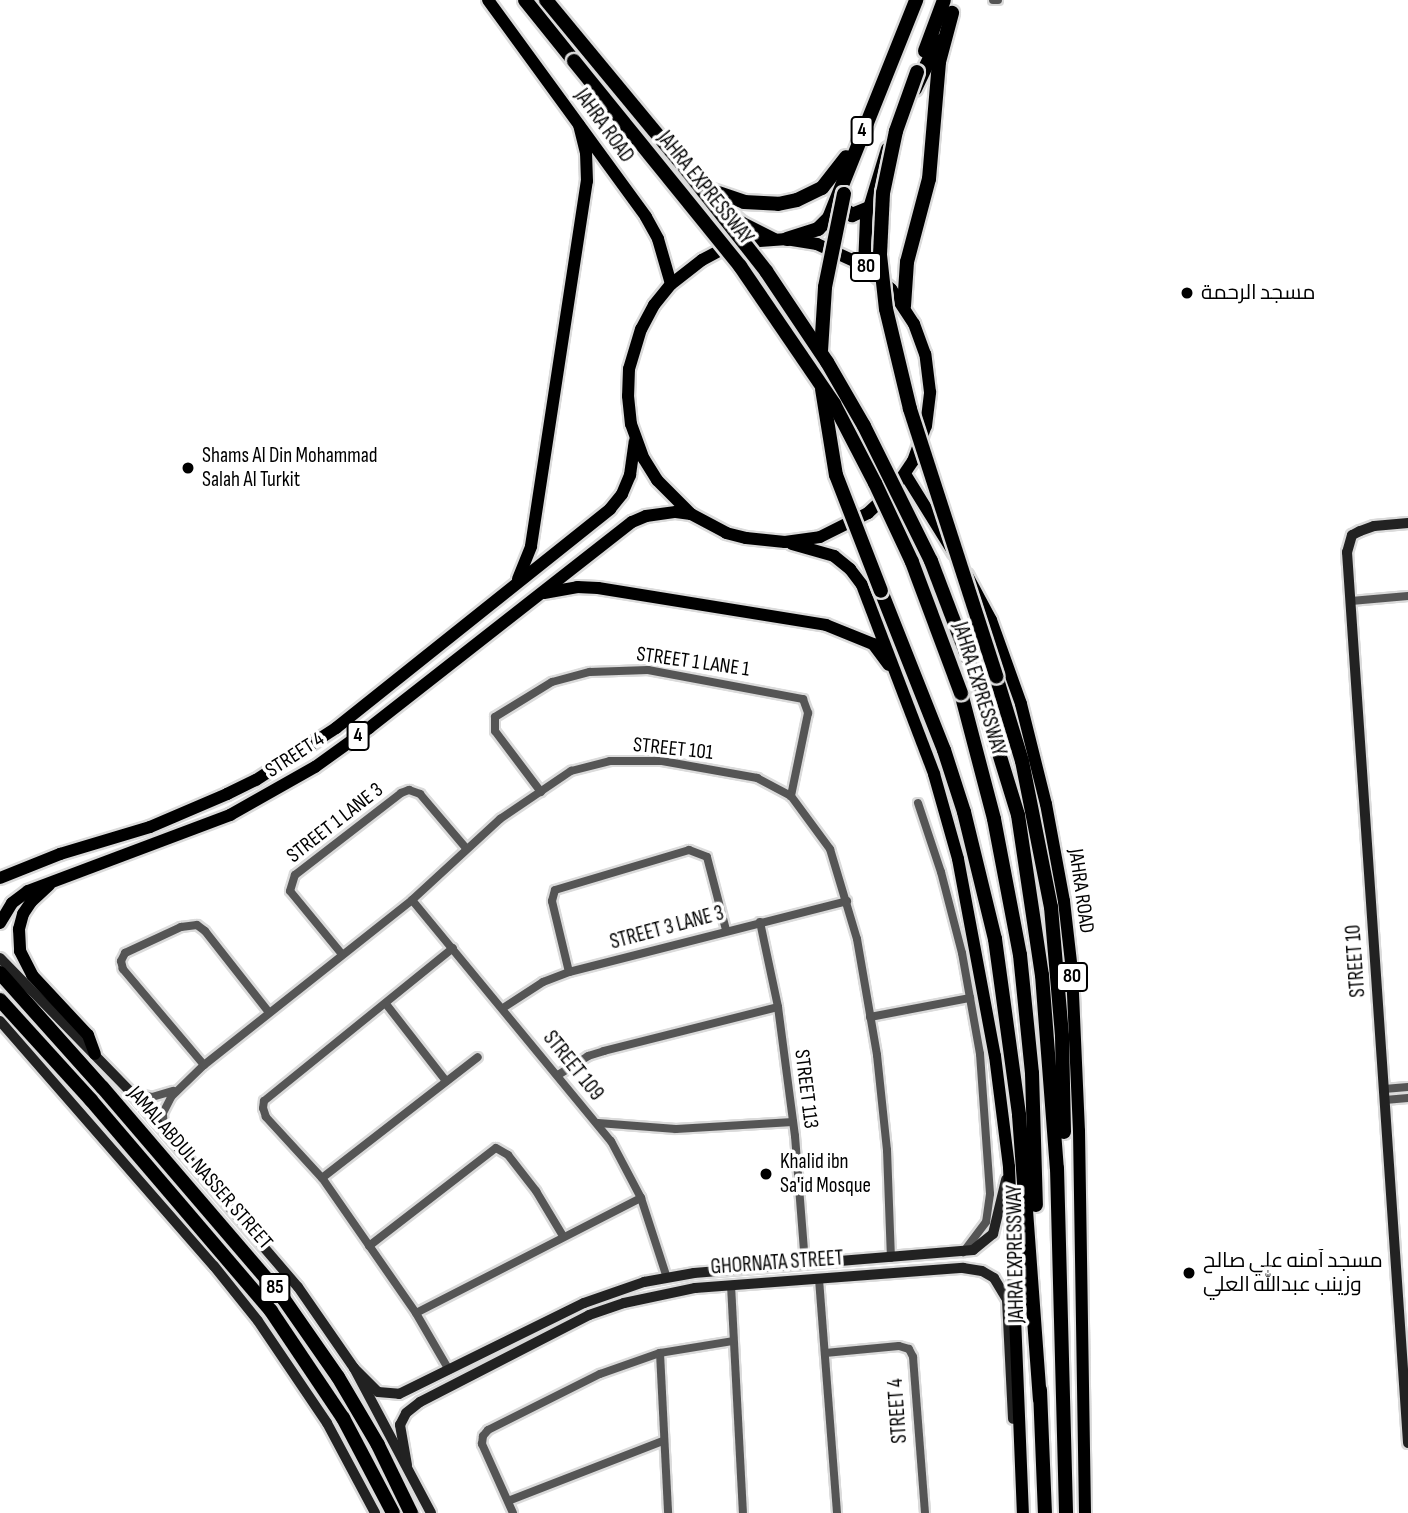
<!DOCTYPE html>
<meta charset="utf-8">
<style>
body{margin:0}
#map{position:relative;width:1408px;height:1513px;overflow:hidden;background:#fff;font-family:"Sofia Sans Condensed",Cairo,sans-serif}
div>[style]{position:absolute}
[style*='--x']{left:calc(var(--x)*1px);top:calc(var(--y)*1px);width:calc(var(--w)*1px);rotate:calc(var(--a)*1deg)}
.roads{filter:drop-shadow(2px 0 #dbdbdb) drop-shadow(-2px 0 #dbdbdb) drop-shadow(0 2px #dbdbdb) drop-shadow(0 -2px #dbdbdb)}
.street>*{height:8px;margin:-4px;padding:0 4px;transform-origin:4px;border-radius:4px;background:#555}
.secondary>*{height:10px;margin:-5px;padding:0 5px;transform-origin:5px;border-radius:5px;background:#222}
.primary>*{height:12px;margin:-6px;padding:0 6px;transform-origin:6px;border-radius:6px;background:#000}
.highway>*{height:14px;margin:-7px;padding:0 7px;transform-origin:7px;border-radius:7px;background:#000}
.bridges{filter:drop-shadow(2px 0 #dbdbdb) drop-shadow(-2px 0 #dbdbdb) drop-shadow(0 2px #dbdbdb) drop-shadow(0 -2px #dbdbdb)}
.highway-bridge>*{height:14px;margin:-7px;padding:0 7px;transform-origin:7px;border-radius:7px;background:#000}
.dots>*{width:19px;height:19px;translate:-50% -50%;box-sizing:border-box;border:4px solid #fff;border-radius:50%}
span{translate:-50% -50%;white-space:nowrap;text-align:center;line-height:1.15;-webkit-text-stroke:7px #fff;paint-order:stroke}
.shield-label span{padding:2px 5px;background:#fff;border:2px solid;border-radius:5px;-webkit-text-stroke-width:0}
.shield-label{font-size:19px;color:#000;font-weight:700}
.street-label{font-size:21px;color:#000}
.poi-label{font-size:21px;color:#000}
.left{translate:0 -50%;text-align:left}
</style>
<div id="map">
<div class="roads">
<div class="street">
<i style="--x:993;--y:0;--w:5;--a:0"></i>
<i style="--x:1351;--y:601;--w:57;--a:-5"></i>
<i style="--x:541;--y:792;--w:76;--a:-127"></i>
<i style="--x:495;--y:731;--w:14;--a:-90"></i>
<i style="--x:495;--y:717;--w:67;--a:-31.6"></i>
<i style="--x:552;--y:682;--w:39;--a:-15"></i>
<i style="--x:590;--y:672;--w:58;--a:-2"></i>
<i style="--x:648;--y:670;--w:158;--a:10.6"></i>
<i style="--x:803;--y:699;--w:15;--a:70"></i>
<i style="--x:808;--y:713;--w:85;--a:101.6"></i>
<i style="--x:918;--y:803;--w:73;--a:71.6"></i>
<i style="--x:941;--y:872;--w:84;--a:75.5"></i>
<i style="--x:962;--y:953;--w:103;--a:79.9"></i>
<i style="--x:980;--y:1054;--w:140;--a:85.9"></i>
<i style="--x:990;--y:1194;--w:28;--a:98"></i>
<i style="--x:986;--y:1222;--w:38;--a:127"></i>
<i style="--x:412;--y:900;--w:313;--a:50.5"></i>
<i style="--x:611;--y:1141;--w:64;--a:62.2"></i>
<i style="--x:641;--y:1198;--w:84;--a:72"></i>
<i style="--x:760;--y:922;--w:87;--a:78"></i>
<i style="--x:778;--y:1007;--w:130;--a:82.5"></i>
<i style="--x:795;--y:1136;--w:126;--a:85.5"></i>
<i style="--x:341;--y:953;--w:80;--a:-129.4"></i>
<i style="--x:290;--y:891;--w:17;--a:-73"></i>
<i style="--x:295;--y:875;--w:134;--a:-37.7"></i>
<i style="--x:401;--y:793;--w:9;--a:-21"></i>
<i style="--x:409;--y:790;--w:12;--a:20"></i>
<i style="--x:420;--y:794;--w:71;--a:49.6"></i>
<i style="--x:569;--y:972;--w:73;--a:-103.5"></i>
<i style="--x:552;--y:901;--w:11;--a:-75"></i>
<i style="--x:555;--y:890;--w:140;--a:-16.6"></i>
<i style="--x:689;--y:850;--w:19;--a:21"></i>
<i style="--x:707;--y:857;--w:75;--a:75.4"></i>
<i style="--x:386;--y:1004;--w:98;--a:52.1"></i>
<i style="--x:503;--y:1008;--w:48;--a:-33"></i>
<i style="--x:543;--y:982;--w:28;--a:-21"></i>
<i style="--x:569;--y:972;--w:287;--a:-14.3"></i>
<i style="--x:870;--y:1017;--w:102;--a:-10.8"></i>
<i style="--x:204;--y:1065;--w:126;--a:-130.2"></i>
<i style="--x:123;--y:969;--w:8;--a:-104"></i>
<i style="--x:121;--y:961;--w:9;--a:-63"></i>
<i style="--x:125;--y:953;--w:62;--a:-24.9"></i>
<i style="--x:181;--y:927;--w:16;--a:-7"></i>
<i style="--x:197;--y:925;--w:10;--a:37"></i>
<i style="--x:205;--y:931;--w:102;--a:51.8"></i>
<i style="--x:558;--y:1075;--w:36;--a:-32"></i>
<i style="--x:588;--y:1056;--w:17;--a:-17"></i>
<i style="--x:604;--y:1051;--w:179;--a:-14.2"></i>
<i style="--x:1384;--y:1089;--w:24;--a:-5"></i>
<i style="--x:132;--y:1092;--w:21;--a:14"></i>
<i style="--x:152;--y:1097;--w:22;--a:-16"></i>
<i style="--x:1385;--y:1100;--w:23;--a:-5"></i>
<i style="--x:598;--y:1123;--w:78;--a:4.4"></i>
<i style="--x:676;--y:1129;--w:117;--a:-3.4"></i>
<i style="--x:164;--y:1129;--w:16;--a:-94"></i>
<i style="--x:163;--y:1113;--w:18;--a:-63"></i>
<i style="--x:171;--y:1097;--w:46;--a:-44.1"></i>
<i style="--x:204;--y:1065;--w:265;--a:-38.4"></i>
<i style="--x:412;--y:900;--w:120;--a:-42.6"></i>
<i style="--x:500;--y:819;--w:86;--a:-34.1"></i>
<i style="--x:571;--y:771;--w:40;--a:-14.4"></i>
<i style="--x:610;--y:761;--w:52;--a:0"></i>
<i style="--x:662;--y:761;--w:97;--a:10.1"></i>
<i style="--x:757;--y:778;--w:38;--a:28"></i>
<i style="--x:791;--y:796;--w:66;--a:53.7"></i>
<i style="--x:830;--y:849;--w:94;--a:73.3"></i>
<i style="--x:857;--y:939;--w:118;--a:80.2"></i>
<i style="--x:877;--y:1055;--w:96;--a:84"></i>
<i style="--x:887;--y:1150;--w:108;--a:87.9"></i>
<i style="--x:322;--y:1178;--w:197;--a:-37.8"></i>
<i style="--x:369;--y:1246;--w:160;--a:-37.7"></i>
<i style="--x:496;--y:1148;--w:14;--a:30"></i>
<i style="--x:508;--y:1155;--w:46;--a:52.1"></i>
<i style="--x:536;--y:1191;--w:52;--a:59"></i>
<i style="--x:819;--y:1279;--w:235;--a:85.6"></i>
<i style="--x:731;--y:1285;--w:228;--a:87"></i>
<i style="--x:416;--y:1313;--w:253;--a:-27.1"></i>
<i style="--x:660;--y:1353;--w:160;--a:87.1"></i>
<i style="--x:825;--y:1353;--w:74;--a:-5.4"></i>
<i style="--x:899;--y:1346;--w:10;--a:17"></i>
<i style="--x:909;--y:1349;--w:9;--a:63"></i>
<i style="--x:913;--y:1357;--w:156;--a:85.6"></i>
<i style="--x:449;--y:1370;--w:66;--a:-120.1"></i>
<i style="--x:416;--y:1313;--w:165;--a:-124.8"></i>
<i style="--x:322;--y:1178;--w:83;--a:-132.6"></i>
<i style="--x:266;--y:1117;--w:9;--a:-108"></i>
<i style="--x:263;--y:1108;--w:7;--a:-82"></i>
<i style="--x:264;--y:1101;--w:243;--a:-39"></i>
<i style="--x:508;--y:1501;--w:166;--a:-21.2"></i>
<i style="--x:513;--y:1513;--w:76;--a:-114.2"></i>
<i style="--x:482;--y:1444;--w:8;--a:-83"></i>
<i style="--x:483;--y:1436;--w:8;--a:-50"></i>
<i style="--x:488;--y:1430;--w:125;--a:-26.6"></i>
<i style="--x:600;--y:1374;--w:64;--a:-19.3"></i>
<i style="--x:660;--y:1353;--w:74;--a:-9.3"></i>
</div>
<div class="secondary">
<i style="--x:1408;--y:523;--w:34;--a:175"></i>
<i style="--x:1374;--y:526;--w:15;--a:160"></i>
<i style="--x:1360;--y:531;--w:9;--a:153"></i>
<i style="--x:1352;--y:535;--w:18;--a:106"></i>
<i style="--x:1347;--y:552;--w:893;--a:86.08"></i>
<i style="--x:0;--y:958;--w:186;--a:45.7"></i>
<i style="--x:130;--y:1091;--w:258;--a:49.4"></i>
<i style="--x:298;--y:1287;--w:98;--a:55.3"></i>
<i style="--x:354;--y:1368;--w:164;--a:62"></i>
<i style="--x:0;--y:1021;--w:325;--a:48.9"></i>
<i style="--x:214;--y:1266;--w:70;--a:51.3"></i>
<i style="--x:258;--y:1321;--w:123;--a:55.9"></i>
<i style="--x:327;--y:1423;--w:102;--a:61.9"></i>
<i style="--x:354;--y:1368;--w:34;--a:45"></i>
<i style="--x:378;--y:1392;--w:21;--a:5"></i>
<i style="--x:399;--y:1394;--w:206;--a:-26.2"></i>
<i style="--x:584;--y:1303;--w:64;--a:-19.3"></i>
<i style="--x:644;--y:1282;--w:51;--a:-10.2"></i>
<i style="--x:694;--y:1273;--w:280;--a:-4.7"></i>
<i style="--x:973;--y:1250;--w:26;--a:-39"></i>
<i style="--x:993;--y:1234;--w:56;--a:-76.5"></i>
<i style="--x:407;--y:1465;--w:41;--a:-99.9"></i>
<i style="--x:400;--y:1425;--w:13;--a:-63"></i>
<i style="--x:406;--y:1413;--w:18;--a:-38"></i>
<i style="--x:420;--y:1402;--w:190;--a:-27.2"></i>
<i style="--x:589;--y:1315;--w:37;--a:-19"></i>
<i style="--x:624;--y:1303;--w:73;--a:-11.9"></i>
<i style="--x:695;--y:1288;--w:269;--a:-4.3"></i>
<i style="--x:963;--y:1268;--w:19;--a:9"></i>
<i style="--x:982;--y:1271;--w:14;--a:30"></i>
<i style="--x:994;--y:1278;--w:26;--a:59"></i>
<i style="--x:1007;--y:1300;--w:119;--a:87.1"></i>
</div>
<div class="primary">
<i style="--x:488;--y:0;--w:268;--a:53.9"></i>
<i style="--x:646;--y:217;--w:25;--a:61"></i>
<i style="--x:658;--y:239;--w:47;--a:73.9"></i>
<i style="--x:720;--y:204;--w:30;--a:40"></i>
<i style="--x:743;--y:223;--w:35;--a:27"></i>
<i style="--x:905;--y:474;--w:93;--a:58.2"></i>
<i style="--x:792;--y:544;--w:44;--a:15.9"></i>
<i style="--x:834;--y:556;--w:21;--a:39"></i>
<i style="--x:850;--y:569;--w:20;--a:53"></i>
<i style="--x:862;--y:585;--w:202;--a:69.1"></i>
<i style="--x:934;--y:774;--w:88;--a:74.2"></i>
<i style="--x:958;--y:859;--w:200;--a:79.4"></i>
<i style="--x:995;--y:1056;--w:112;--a:82.8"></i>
<i style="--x:1009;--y:1167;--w:346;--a:87.7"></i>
<i style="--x:967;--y:575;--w:51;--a:61.9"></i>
<i style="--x:991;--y:620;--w:89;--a:70.3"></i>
<i style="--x:1021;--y:704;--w:103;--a:76"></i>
<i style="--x:1046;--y:804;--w:99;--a:79.5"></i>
<i style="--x:1064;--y:901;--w:70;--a:83.5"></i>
<i style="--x:1072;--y:971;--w:160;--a:87.5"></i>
<i style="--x:1079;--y:1131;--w:382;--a:89.1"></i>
<i style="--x:518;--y:579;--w:35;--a:-68"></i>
<i style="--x:531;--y:546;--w:369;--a:-81.3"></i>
<i style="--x:587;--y:181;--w:28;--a:-92"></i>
<i style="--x:586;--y:153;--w:29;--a:-104"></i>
<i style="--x:544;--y:593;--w:34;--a:-10"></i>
<i style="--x:577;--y:587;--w:21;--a:3"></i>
<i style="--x:598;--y:588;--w:231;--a:9.2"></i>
<i style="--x:826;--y:625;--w:51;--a:22"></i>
<i style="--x:873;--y:644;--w:26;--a:53"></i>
<i style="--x:0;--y:878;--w:65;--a:-21.8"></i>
<i style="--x:60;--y:854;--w:94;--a:-16.7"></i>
<i style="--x:150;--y:827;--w:84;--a:-23.2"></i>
<i style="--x:227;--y:794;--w:32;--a:-26"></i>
<i style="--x:256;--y:780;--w:95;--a:-33"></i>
<i style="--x:336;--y:728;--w:351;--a:-38.6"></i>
<i style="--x:610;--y:509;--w:19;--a:-51"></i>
<i style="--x:622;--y:494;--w:21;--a:-67"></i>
<i style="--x:630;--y:475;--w:34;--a:-82"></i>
<i style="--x:49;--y:885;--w:25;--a:137"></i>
<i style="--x:31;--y:902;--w:14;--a:124"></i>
<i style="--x:23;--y:914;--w:16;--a:105"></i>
<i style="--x:19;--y:929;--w:22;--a:87"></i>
<i style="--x:20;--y:951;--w:27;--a:63"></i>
<i style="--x:32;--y:975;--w:82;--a:47"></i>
<i style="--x:88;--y:1035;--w:20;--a:70"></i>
<i style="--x:0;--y:923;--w:23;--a:-59"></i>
<i style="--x:12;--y:903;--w:20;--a:-37"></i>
<i style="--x:28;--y:891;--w:216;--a:-20.6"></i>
<i style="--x:230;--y:815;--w:98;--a:-29.5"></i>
<i style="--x:315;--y:767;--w:67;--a:-35.8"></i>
<i style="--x:369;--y:728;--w:334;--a:-38.1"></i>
<i style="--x:632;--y:522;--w:15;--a:-23"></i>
<i style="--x:646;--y:516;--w:30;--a:-8"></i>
<i style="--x:676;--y:512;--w:15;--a:8"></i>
<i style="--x:691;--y:514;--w:40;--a:28"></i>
<i style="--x:726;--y:533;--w:21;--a:14"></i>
<i style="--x:746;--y:538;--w:39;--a:6"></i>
<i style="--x:785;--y:542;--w:35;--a:-8"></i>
<i style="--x:820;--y:537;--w:54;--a:-26.6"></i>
<i style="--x:868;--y:513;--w:35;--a:-43"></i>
<i style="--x:894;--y:489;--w:34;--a:-56"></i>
<i style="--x:913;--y:461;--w:37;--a:-70"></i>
<i style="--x:926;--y:426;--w:34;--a:-83"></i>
<i style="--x:930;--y:392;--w:38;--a:-97"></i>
<i style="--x:925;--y:354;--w:32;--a:-110"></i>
<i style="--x:914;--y:324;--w:42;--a:-123.3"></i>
<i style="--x:891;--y:289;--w:35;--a:-139"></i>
<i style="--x:865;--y:266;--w:53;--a:-155.4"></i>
<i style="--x:817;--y:244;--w:30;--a:-171"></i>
<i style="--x:787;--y:239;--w:31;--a:176"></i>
<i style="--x:756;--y:241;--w:38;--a:165"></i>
<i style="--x:719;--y:251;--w:19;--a:152"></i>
<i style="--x:702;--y:260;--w:39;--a:142"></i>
<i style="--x:671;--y:284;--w:27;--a:129"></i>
<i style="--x:654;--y:305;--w:27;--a:118"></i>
<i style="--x:641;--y:329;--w:42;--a:106.7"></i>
<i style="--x:629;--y:369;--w:27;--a:92"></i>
<i style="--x:628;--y:396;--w:28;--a:84"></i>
<i style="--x:631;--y:424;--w:37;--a:70"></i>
<i style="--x:644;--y:459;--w:25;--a:58"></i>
<i style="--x:657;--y:480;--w:48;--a:45"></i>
</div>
<div class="highway">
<i style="--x:525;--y:0;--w:78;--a:51.2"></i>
<i style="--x:546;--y:0;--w:218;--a:50.4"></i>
<i style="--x:925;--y:51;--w:54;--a:-69.6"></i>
<i style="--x:915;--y:89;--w:53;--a:-64.4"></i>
<i style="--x:707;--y:189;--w:39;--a:19"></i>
<i style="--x:744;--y:202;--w:34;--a:3"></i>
<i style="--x:778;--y:204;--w:19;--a:-12"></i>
<i style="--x:797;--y:200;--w:28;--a:-26"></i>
<i style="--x:822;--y:188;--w:39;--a:-52"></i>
<i style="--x:838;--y:200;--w:8;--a:67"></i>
<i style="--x:841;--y:207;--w:14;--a:36"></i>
<i style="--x:852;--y:215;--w:18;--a:-22"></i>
<i style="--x:787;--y:239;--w:33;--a:-18"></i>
<i style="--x:818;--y:229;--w:16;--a:-45"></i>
<i style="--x:829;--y:218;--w:235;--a:-68.2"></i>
<i style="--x:865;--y:266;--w:48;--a:-87.6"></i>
<i style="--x:867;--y:218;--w:72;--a:-73.1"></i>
<i style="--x:904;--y:306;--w:44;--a:-86.1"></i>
<i style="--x:907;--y:262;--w:86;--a:-75.2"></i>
<i style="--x:929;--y:179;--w:117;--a:-85.1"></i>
<i style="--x:939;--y:62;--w:51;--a:-75.1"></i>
<i style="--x:881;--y:591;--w:171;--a:68.4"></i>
<i style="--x:944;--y:750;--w:65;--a:72.1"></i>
<i style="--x:964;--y:812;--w:131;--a:76.3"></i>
<i style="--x:995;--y:939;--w:178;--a:82.2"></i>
<i style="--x:1019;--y:1115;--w:285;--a:85.8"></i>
<i style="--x:996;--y:676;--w:89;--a:73"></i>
<i style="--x:1022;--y:761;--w:149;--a:78.8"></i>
<i style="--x:1051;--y:907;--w:129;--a:85.1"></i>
<i style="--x:1062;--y:1036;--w:96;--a:88.8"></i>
<i style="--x:978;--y:685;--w:136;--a:72.9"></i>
<i style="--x:1018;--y:815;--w:162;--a:81.5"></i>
<i style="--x:1042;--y:975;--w:194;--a:85.6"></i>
<i style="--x:1057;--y:1168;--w:345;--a:88.5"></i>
<i style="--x:961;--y:693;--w:130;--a:75.3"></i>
<i style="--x:994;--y:819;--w:138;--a:79.2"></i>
<i style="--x:1020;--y:955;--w:119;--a:84.2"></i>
<i style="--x:1032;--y:1073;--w:132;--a:88.3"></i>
<i style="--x:0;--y:973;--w:154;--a:48.2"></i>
<i style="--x:103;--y:1088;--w:277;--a:49.4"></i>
<i style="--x:283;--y:1298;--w:96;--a:55.2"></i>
<i style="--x:338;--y:1377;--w:79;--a:59.5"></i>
<i style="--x:378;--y:1445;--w:76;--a:64.1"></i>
<i style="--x:0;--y:1000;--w:135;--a:47.7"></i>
<i style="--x:91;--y:1100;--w:277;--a:49.5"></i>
<i style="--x:271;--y:1311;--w:129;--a:56.1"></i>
<i style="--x:343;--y:1418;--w:107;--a:62.2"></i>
<i style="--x:1040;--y:1390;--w:123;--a:87.7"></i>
</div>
</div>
<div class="bridges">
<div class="highway-bridge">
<i style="--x:574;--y:61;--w:264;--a:51"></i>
<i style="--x:740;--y:266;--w:167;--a:55.7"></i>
<i style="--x:834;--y:404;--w:89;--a:62.6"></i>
<i style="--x:875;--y:483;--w:87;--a:64.9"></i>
<i style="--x:912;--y:562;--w:140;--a:69.5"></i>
<i style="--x:917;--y:72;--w:63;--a:109.6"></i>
<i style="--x:896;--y:131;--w:63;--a:101.8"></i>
<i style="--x:883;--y:193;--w:62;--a:92.8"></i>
<i style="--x:880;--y:255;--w:54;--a:83.7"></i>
<i style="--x:886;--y:309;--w:103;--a:76.5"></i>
<i style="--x:910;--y:409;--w:281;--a:72.1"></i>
<i style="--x:685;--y:168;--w:131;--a:51.8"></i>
<i style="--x:766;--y:271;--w:110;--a:56.2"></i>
<i style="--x:827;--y:362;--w:74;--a:60"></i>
<i style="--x:864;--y:426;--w:151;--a:63.6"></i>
<i style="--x:931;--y:561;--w:133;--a:69.2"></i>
<i style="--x:821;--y:351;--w:64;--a:-86.4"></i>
<i style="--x:825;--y:287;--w:95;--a:-78.5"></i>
<i style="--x:822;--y:389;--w:87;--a:80.8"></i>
<i style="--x:836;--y:475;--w:124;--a:68.8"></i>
</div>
</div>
<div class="dots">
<i style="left:1187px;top:293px;background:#000"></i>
<i style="left:188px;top:468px;background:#000"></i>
<i style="left:766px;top:1174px;background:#000"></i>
<i style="left:1189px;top:1273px;background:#000"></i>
</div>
<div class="shield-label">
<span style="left:862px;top:131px">4</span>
<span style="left:866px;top:267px">80</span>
<span style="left:358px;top:736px">4</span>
<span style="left:1072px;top:977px">80</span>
<span style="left:275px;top:1288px">85</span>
</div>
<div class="street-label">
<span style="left:604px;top:126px;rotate:54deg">JAHRA ROAD</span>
<span style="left:705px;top:188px;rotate:51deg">JAHRA EXPRESSWAY</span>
<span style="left:693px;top:662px;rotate:8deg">STREET 1 LANE 1</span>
<span style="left:979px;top:689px;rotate:73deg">JAHRA EXPRESSWAY</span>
<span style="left:673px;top:749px;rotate:6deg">STREET 101</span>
<span style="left:295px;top:755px;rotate:-33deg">STREET 4</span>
<span style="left:335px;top:823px;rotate:-38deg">STREET 1 LANE 3</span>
<span style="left:1081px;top:891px;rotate:82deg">JAHRA ROAD</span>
<span style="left:667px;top:928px;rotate:-15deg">STREET 3 LANE 3</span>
<span style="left:1356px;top:961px;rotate:-94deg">STREET 10</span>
<span style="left:573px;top:1066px;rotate:51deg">STREET 109</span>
<span style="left:806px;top:1089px;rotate:83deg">STREET 113</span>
<span style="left:200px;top:1168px;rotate:49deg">JAMAL ABDUL NASSER STREET</span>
<span style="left:1016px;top:1254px;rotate:-91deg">JAHRA EXPRESSWAY</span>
<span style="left:777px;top:1263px;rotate:-4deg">GHORNATA STREET</span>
<span style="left:898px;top:1411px;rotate:-94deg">STREET 4</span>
</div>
<div class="poi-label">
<span class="left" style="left:1201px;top:293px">مسجد الرحمة</span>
<span class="left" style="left:202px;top:468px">Shams Al Din Mohammad<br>Salah Al Turkit</span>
<span class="left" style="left:780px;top:1174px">Khalid ibn<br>Sa'id Mosque</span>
<span class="left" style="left:1203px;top:1273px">مسجد آمنه علي صالح<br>وزينب عبدالله العلي</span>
</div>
</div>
